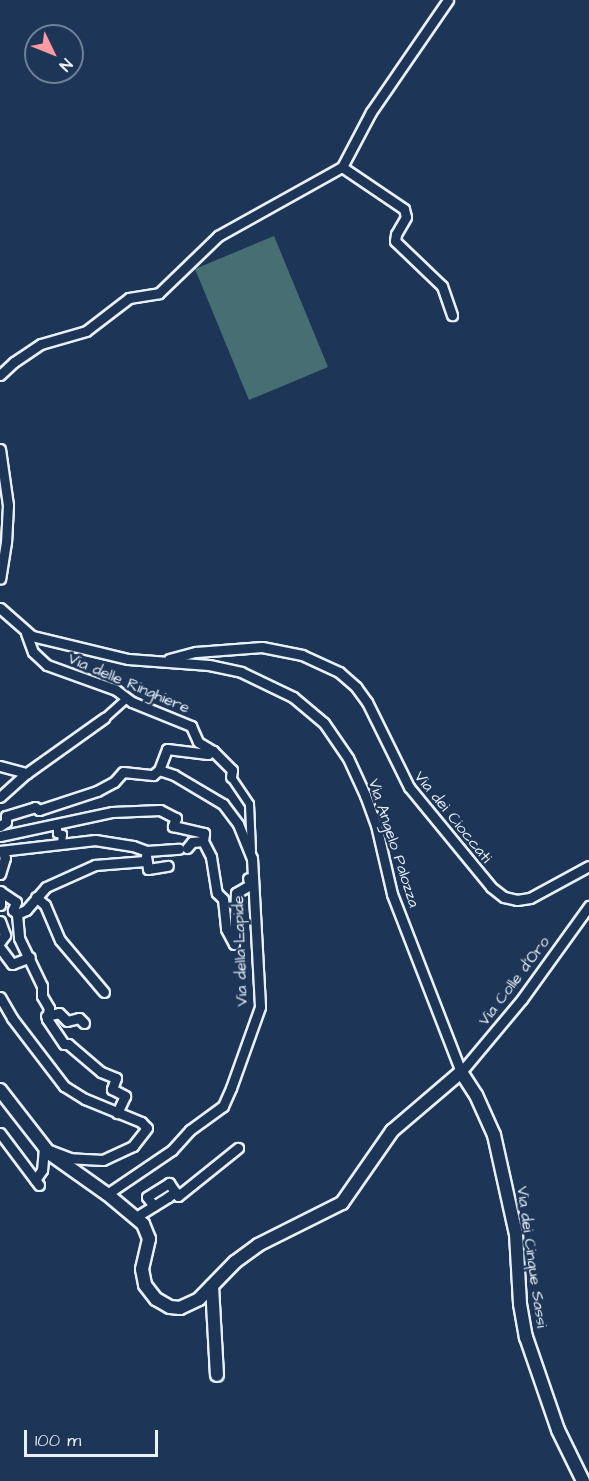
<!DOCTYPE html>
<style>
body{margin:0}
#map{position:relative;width:589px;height:1481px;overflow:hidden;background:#1d3557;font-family:"Architects Daughter",sans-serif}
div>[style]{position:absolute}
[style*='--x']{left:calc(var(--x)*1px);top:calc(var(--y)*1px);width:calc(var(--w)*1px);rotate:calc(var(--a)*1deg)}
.green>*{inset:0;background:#476f73}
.roads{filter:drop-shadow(2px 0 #e8f1f8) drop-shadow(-2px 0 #e8f1f8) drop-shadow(0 2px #e8f1f8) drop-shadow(0 -2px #e8f1f8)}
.pedestrian>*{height:7px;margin:-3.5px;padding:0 3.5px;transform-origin:3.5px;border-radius:3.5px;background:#1d3557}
.minor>*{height:9px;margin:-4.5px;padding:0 4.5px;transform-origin:4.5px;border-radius:4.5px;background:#1d3557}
.tertiary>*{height:12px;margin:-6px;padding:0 6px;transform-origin:6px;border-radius:6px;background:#1d3557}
span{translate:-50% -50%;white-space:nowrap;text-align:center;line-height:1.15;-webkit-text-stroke:5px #1d3557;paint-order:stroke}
.street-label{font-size:16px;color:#e8f1f8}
.north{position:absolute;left:24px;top:24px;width:60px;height:60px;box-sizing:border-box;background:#1d3557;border:2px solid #6e8097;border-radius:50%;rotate:133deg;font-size:16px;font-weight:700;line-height:24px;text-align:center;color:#e8f1f8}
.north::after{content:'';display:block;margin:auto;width:21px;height:27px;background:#ff9aa2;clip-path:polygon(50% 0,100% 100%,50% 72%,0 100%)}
.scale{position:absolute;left:24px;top:1430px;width:134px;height:27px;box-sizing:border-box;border:3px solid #e8f1f8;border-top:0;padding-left:8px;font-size:18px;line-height:21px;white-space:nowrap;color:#e8f1f8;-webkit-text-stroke:4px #1d3557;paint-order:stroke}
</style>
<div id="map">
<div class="green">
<i style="clip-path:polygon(274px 236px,328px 367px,249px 400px,195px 269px)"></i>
</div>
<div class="roads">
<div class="pedestrian">
<i style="--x:104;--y:718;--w:30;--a:-42"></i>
<i style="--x:231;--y:777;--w:32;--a:56"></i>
<i style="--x:249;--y:804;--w:46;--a:87.5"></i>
<i style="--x:57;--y:823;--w:10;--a:90"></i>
<i style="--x:57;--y:833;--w:5;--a:11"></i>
<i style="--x:62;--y:834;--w:10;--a:96"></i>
</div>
<div class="minor">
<i style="--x:342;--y:167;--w:75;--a:34.1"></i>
<i style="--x:404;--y:209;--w:8;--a:76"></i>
<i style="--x:406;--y:217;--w:20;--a:120"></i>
<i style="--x:396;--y:234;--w:7;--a:98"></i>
<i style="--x:395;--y:241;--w:65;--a:43.8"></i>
<i style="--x:442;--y:286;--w:31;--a:71"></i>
<i style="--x:0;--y:375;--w:19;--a:-43"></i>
<i style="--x:14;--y:362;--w:32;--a:-34"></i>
<i style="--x:41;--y:344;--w:47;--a:-16.1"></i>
<i style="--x:86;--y:331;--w:54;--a:-37.5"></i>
<i style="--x:129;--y:298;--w:30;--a:-9"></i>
<i style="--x:159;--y:293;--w:82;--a:-44"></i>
<i style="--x:218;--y:236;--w:142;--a:-29.1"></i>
<i style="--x:342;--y:167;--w:62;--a:-62.2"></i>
<i style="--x:371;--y:112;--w:136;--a:-55.5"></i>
<i style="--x:0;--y:449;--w:57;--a:81.9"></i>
<i style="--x:8;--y:505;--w:37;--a:93"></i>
<i style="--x:6;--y:542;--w:37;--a:99"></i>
<i style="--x:0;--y:608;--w:43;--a:41.2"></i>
<i style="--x:32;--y:636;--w:99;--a:13.5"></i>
<i style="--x:128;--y:659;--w:81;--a:4.2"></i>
<i style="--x:209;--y:665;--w:33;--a:12"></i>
<i style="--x:241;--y:672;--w:58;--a:25.7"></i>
<i style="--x:293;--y:697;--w:40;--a:40"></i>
<i style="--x:324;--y:723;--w:42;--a:55.6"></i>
<i style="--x:348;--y:758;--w:41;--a:65.3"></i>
<i style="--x:365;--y:795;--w:32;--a:70"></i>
<i style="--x:376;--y:825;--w:71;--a:76.9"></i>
<i style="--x:392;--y:894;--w:191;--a:68.8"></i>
<i style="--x:461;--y:1072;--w:95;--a:-50.1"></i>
<i style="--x:522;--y:999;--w:115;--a:-54.2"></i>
<i style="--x:26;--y:633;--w:20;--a:70"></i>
<i style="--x:33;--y:652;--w:19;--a:43"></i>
<i style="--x:47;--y:665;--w:73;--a:19.9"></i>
<i style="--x:116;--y:690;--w:20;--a:37"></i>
<i style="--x:132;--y:702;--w:64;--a:22.1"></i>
<i style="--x:191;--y:726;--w:17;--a:66"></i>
<i style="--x:198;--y:742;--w:17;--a:31"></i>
<i style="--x:213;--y:751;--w:27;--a:45"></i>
<i style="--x:232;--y:770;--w:7;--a:98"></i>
<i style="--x:169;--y:659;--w:28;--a:-15"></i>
<i style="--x:196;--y:652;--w:66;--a:-4.3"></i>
<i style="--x:262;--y:647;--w:41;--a:11.3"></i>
<i style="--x:302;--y:655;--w:41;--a:24.7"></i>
<i style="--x:339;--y:672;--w:23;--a:41"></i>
<i style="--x:356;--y:687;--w:19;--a:54"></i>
<i style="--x:367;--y:702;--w:95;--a:63.7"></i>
<i style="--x:409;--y:787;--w:129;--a:50.6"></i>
<i style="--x:491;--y:887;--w:16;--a:38"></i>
<i style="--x:504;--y:897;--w:13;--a:13"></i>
<i style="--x:517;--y:900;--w:13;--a:-9"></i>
<i style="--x:530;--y:898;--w:67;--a:-28.5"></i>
<i style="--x:0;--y:766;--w:28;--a:15"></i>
<i style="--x:159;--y:770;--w:22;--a:-69"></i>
<i style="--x:167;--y:749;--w:41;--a:7"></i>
<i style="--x:208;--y:754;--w:6;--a:-31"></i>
<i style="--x:0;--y:797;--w:36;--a:-42"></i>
<i style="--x:27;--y:773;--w:95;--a:-35.5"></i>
<i style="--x:0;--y:826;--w:7;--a:-34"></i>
<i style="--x:6;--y:822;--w:6;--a:-90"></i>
<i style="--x:6;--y:816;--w:30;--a:-17"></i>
<i style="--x:35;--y:807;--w:5;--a:37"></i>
<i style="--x:39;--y:810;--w:61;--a:-18.1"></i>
<i style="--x:97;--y:791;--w:19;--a:-28"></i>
<i style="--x:114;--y:782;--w:13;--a:-48"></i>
<i style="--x:123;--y:772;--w:30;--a:6"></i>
<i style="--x:153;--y:775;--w:8;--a:-40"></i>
<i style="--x:159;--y:770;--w:16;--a:18"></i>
<i style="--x:174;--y:775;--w:57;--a:30.6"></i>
<i style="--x:223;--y:804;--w:25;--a:53"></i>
<i style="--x:238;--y:824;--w:37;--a:68"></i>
<i style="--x:252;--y:858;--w:149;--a:86.9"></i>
<i style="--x:260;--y:1007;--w:86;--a:109.7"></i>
<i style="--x:231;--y:1088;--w:20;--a:114"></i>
<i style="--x:223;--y:1106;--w:41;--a:144"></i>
<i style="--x:190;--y:1130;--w:27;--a:132"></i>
<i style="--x:172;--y:1150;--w:78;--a:145.9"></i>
<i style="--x:0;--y:836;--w:115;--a:-12.1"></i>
<i style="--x:112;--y:812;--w:48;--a:-2.4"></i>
<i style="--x:160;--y:810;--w:18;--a:27"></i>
<i style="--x:176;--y:818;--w:9;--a:111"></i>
<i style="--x:173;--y:826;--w:32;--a:13"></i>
<i style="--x:204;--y:833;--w:8;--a:97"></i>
<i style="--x:203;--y:841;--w:11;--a:175"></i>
<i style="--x:192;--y:842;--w:8;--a:130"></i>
<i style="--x:203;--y:841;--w:18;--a:63"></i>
<i style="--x:211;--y:857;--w:36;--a:81"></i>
<i style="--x:217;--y:893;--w:8;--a:45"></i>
<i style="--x:223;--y:899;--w:30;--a:84"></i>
<i style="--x:226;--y:929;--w:17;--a:62"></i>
<i style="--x:234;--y:944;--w:51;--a:-87.8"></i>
<i style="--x:236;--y:893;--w:16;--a:-30"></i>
<i style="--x:250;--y:885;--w:7;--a:-106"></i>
<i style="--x:0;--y:851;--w:96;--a:-6.6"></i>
<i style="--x:95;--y:840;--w:38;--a:9"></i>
<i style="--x:133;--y:846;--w:15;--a:20"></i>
<i style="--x:147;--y:851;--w:32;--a:-4"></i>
<i style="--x:146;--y:856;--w:13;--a:81"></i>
<i style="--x:148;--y:869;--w:20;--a:-9"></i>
<i style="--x:0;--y:874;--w:17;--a:-73"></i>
<i style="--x:5;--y:858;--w:6;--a:-108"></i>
<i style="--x:0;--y:891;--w:14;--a:90"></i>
<i style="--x:1;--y:892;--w:18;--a:34"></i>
<i style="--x:16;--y:902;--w:9;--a:111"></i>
<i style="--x:13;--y:910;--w:6;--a:45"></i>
<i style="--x:17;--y:914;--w:24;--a:85"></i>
<i style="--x:19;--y:938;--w:53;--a:64.4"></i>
<i style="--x:42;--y:986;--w:10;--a:90"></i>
<i style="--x:42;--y:996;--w:14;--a:60"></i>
<i style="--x:49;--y:1008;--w:11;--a:100"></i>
<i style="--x:47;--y:1019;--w:30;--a:56"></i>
<i style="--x:64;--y:1044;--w:4;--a:0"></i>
<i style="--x:68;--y:1044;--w:43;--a:40.3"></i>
<i style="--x:101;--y:1072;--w:16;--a:22"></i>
<i style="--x:116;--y:1078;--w:12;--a:110"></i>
<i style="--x:112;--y:1089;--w:15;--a:28"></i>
<i style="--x:125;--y:1096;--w:19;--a:115"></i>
<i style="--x:36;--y:897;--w:12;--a:42"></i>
<i style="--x:45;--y:905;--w:38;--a:67"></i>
<i style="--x:60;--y:940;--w:68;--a:49.8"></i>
<i style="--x:17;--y:914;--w:10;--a:-24"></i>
<i style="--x:26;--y:910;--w:30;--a:-49"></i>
<i style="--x:46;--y:887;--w:54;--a:-24.2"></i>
<i style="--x:95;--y:865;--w:50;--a:-4.6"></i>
<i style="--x:0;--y:921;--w:15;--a:70"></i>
<i style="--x:5;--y:935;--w:9;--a:126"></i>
<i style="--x:0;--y:948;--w:20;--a:53"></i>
<i style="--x:12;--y:964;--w:19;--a:-21"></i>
<i style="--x:0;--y:997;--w:24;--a:60"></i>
<i style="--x:12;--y:1018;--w:86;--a:52.6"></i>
<i style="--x:64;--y:1086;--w:25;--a:32"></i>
<i style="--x:85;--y:1099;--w:61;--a:22.3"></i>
<i style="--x:141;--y:1122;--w:8;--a:45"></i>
<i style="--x:147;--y:1128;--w:23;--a:128"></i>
<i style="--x:133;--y:1146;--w:33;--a:155"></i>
<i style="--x:103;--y:1160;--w:33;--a:-177"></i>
<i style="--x:70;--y:1158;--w:28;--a:-159"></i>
<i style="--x:44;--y:1148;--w:22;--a:95"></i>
<i style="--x:42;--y:1170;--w:12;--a:125"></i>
<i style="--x:46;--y:1016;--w:13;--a:-13"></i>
<i style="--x:59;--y:1013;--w:11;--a:45"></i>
<i style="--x:67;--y:1021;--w:12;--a:-14"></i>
<i style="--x:79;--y:1018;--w:7;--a:45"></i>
<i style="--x:0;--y:1133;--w:65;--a:53.1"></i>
<i style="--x:175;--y:1192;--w:5;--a:53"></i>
<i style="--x:178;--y:1196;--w:77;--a:-38.7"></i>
<i style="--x:136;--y:1217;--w:38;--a:-32"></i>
<i style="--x:168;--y:1197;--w:9;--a:-36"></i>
<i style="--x:175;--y:1192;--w:11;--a:-124"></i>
<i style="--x:169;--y:1183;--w:26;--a:148"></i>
<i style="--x:147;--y:1197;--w:11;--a:52"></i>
</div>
<div class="tertiary">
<i style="--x:0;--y:1090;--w:80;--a:52.1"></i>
<i style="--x:49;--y:1153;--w:71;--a:35.3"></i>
<i style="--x:107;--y:1194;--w:47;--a:39.8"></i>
<i style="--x:143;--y:1224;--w:16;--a:68"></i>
<i style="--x:149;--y:1239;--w:31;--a:103"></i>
<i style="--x:142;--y:1269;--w:16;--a:79"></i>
<i style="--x:145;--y:1285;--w:18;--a:52"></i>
<i style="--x:156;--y:1299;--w:16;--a:30"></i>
<i style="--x:170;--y:1307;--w:10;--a:6"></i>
<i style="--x:180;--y:1308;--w:21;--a:-25"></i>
<i style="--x:199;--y:1299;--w:52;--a:-45.8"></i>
<i style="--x:235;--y:1262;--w:29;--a:-36"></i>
<i style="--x:258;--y:1245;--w:94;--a:-26.6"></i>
<i style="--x:342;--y:1203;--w:88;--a:-55.2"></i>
<i style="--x:392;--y:1131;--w:91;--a:-40.5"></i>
<i style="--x:461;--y:1072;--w:27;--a:57"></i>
<i style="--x:476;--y:1095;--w:44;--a:65.8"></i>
<i style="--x:494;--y:1135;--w:101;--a:77.5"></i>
<i style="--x:516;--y:1234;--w:70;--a:86.7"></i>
<i style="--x:520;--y:1304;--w:34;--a:80"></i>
<i style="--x:526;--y:1337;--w:98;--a:71"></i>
<i style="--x:558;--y:1430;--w:57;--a:63.9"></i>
<i style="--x:212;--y:1286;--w:89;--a:86.8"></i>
</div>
</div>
<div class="street-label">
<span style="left:129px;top:683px;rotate:23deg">Via delle Ringhiere</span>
<span style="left:453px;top:817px;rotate:51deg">Via dei Cioccati</span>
<span style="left:394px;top:843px;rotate:72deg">Via Angelo Palozza</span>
<span style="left:240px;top:951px;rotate:-92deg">Via della Lapide</span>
<span style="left:514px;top:981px;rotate:-53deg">Via Colle d'Oro</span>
<span style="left:532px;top:1257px;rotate:82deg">Via dei Cinque Sassi</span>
</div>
<div class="north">N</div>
<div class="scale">100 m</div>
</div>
